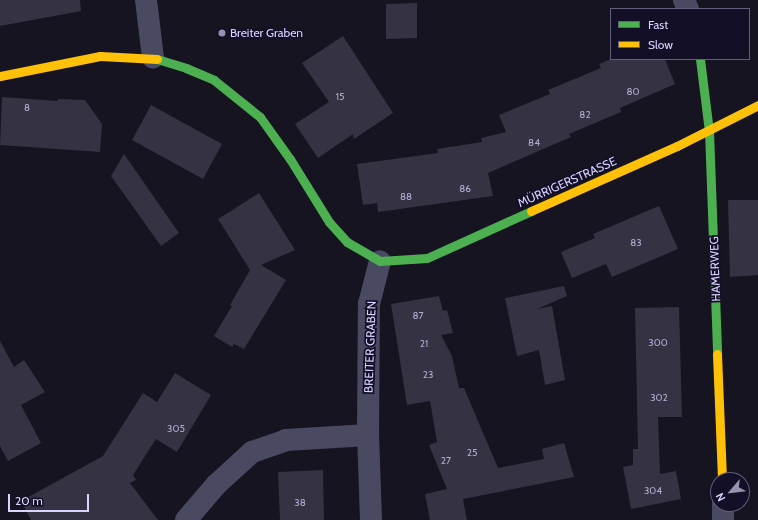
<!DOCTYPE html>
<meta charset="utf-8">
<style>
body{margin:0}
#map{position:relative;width:758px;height:520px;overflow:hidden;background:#161421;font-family:Cabin,sans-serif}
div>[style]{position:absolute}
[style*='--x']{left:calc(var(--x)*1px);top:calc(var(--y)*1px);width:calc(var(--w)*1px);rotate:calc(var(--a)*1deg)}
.building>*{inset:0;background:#343243}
.street>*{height:22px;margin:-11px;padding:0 11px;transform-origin:11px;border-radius:11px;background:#4a4962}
.fast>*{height:9px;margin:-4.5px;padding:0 4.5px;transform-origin:4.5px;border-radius:4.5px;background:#4caf50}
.slow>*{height:9px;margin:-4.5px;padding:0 4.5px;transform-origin:4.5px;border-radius:4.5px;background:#ffc107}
.dots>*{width:11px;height:11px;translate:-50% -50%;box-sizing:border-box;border:2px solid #130f26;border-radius:50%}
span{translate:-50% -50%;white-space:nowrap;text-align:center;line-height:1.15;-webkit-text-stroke:3.5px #130f26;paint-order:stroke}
.number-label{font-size:10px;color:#b0acd0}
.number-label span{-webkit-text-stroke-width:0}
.poi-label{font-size:12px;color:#d9d4ff}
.left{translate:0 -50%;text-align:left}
.street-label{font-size:12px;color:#d9d4ff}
.legend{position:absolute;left:610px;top:8px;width:140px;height:52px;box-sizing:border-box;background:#130f26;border:1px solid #625e7d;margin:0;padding:5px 7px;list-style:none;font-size:12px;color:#d9d4ff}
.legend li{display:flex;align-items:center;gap:8px;height:20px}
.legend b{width:20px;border:1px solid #625e7d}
.north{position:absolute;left:710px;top:472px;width:40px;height:40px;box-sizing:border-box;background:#130f26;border:1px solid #625e7d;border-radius:50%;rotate:242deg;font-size:11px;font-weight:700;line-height:16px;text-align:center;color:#d9d4ff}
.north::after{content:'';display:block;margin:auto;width:14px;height:18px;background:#9591b1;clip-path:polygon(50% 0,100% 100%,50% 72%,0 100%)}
.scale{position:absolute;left:8px;top:494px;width:81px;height:18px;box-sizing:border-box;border:2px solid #d9d4ff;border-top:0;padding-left:5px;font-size:12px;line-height:14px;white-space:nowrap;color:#d9d4ff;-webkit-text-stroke:3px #130f26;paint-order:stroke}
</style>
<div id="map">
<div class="building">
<i style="clip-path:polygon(0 0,80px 0,81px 11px,0 26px)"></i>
<i style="clip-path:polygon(417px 3px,417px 38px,386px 39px,386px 4px)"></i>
<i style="clip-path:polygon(343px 36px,393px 113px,354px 139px,353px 134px,318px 158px,295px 124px,329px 102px,302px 63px)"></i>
<i style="clip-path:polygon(611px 59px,665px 59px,675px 84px,620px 108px,621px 112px,569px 134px,571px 137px,488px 173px,493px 196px,378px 212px,377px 203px,363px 205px,357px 164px,438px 153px,437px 149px,482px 142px,481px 138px,506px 132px,499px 115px,550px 94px,548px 90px,601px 68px,599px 64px)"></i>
<i style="clip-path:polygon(2px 97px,58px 101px,58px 99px,85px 100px,102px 124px,100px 152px,0 145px)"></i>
<i style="clip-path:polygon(151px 105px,222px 144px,203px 179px,132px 140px)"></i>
<i style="clip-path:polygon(124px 154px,179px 233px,161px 246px,111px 176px)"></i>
<i style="clip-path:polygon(259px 193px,295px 250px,261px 265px,286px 280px,244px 349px,234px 344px,232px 347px,214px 336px,232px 306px,230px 305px,250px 270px,218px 219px)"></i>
<i style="clip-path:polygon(728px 200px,758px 200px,758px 275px,730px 277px)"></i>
<i style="clip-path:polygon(659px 206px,678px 249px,612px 277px,606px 264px,572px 278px,561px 252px,595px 238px,593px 234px)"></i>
<i style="clip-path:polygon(564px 286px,567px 296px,537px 309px,552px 306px,565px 380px,545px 385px,539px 350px,517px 356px,505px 298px)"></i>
<i style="clip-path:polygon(439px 296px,443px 311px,447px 310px,453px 333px,441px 335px,452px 356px,459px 388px,464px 388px,498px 468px,544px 459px,542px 449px,564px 443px,574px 477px,463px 499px,467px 520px,430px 520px,425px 494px,447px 489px,429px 445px,437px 442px,430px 401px,407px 405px,391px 304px)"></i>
<i style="clip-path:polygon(679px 307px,682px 417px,658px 417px,660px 474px,676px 471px,681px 499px,631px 509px,623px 467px,633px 465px,633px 449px,638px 449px,635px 308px)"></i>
<i style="clip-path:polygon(0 341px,14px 367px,24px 360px,45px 392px,21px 405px,41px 443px,8px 461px,0 446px)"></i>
<i style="clip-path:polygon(175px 373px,211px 395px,177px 452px,156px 439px,133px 475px,136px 480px,130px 483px,158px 520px,31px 520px,21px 501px,103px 456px,143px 393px,157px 402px)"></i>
<i style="clip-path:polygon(323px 470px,324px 520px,280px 520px,278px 472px)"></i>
</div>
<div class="street">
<i style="--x:146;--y:0;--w:58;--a:83.1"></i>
<i style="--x:684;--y:0;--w:10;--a:66"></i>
<i style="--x:723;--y:504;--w:16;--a:90"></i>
<i style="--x:186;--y:520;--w:46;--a:-49.4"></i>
<i style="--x:216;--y:485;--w:49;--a:-42.5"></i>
<i style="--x:252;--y:452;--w:36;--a:-19"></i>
<i style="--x:286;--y:440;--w:82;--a:-3.5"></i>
<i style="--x:371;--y:520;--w:85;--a:-92"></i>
<i style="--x:368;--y:435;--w:131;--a:-89.6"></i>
<i style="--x:369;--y:304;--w:44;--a:-75.7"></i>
</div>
<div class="fast">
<i style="--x:157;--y:59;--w:30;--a:17"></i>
<i style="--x:186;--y:68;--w:30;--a:23"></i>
<i style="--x:214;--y:80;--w:59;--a:38.8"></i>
<i style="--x:260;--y:117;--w:52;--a:54.5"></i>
<i style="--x:290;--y:159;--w:74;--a:58.2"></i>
<i style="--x:329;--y:222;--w:27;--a:48"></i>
<i style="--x:347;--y:242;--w:38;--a:30"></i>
<i style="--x:380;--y:261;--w:47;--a:-3.7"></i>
<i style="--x:427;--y:258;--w:114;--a:-24.3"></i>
<i style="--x:700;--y:59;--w:73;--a:82.9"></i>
<i style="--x:709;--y:131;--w:223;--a:87.9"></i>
</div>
<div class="slow">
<i style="--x:0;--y:76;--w:102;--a:-11.3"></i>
<i style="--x:100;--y:56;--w:57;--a:3"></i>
<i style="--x:531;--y:211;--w:160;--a:-24"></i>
<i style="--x:677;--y:146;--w:91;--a:-26.8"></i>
<i style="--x:717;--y:354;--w:126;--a:87.7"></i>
</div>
<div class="dots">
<i style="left:222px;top:33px;background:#9591b1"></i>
</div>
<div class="number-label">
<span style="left:633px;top:92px">80</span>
<span style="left:340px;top:97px">15</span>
<span style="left:27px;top:108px">8</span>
<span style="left:585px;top:115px">82</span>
<span style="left:534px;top:143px">84</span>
<span style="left:465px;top:189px">86</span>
<span style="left:406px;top:197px">88</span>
<span style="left:636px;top:243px">83</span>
<span style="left:418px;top:316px">87</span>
<span style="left:658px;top:343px">300</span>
<span style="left:424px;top:344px">21</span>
<span style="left:428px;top:375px">23</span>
<span style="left:659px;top:398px">302</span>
<span style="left:176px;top:429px">305</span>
<span style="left:472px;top:453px">25</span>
<span style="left:446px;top:461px">27</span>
<span style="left:653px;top:491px">304</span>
<span style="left:300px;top:503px">38</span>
</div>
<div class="poi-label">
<span class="left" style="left:230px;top:33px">Breiter Graben</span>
</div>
<div class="street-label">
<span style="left:567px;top:182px;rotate:-24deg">MÜRRIGERSTRASSE</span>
<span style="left:715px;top:269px;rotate:-92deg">HAMERWEG</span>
<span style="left:370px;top:347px;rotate:-88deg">BREITER GRABEN</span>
</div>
<ul class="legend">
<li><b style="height:5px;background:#4caf50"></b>Fast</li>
<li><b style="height:5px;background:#ffc107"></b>Slow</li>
</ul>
<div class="north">N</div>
<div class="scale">20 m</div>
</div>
